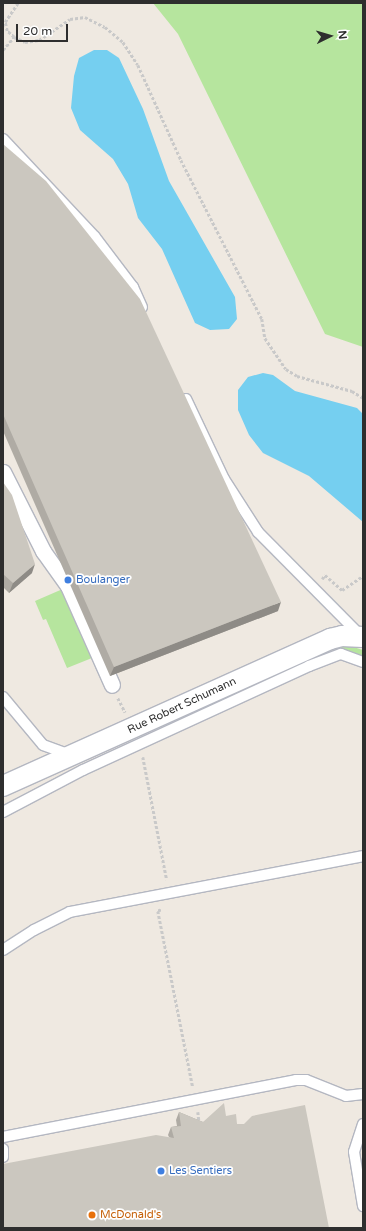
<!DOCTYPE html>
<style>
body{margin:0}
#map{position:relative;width:366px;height:1231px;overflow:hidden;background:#efe9e1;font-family:"Varela Round",sans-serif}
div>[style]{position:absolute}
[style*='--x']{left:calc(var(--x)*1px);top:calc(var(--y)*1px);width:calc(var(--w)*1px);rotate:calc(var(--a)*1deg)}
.green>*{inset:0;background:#b6e59e}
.water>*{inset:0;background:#75cff0}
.path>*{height:2.5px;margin-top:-1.25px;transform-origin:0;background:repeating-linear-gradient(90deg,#c9c9c9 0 3px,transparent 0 5px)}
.roads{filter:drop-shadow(1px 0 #b4b7c1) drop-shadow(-1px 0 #b4b7c1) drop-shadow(0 1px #b4b7c1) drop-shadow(0 -1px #b4b7c1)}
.service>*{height:10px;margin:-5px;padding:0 5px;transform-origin:5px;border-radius:5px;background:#fff}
.pedestrian>*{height:15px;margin:-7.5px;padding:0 7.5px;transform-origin:7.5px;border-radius:7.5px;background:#fff}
.minor>*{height:20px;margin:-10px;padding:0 10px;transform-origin:10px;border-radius:10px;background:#fff}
.wall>*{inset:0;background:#afaba4}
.shaded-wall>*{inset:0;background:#8e8b86}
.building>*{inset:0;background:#cbc7bf}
.dots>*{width:11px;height:11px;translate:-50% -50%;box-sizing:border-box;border:2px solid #fff;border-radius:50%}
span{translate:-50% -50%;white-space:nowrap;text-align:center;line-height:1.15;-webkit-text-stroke:3.5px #fff;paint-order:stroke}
.shop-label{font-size:11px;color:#366cbe}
.left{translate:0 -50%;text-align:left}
.street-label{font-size:11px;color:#2e2e2e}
.food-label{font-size:11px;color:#c56008}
.frame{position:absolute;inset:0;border:4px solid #2e2e2e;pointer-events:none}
.north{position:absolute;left:310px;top:16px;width:40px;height:40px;-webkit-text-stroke:3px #fff;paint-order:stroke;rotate:85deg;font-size:11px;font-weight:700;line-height:16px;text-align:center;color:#2e2e2e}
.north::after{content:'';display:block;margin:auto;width:14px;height:18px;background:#2e2e2e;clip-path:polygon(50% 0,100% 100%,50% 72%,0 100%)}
.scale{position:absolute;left:16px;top:24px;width:52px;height:18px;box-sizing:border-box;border:2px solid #2e2e2e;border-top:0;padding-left:5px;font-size:12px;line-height:14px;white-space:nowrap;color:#2e2e2e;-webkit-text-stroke:3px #fff;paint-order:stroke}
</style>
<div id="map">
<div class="green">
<i style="clip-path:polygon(153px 3px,363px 3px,363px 347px,325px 334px,178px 34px)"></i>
<i style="clip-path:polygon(65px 588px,97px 656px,67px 668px,46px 619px,43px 620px,35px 601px)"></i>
<i style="clip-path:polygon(347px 645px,363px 650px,363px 658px,353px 652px,338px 651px,311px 659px)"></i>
</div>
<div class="water">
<i style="clip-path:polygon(94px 50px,107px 50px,119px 58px,143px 109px,169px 181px,235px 297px,237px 319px,229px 329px,210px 330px,195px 323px,162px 249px,138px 218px,128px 184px,113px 159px,80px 130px,71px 108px,74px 76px,79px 58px)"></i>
<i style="clip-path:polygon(263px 373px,273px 375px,295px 391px,357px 408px,363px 414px,363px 522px,309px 476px,263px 453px,249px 435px,238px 410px,238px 390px,248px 377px)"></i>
</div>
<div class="path">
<i style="--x:14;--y:37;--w:9;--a:-139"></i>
<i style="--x:7;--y:31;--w:9;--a:-103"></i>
<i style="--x:5;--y:22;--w:23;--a:-56"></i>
<i style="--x:3;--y:50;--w:17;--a:-50"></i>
<i style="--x:14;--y:37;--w:12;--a:24"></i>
<i style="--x:25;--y:42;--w:14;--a:-8"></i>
<i style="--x:39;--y:40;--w:37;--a:-34"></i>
<i style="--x:70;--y:19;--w:15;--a:-8"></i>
<i style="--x:85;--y:17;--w:22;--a:27"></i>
<i style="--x:105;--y:27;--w:23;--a:40"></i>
<i style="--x:123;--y:42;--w:27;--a:57"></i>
<i style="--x:138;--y:65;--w:104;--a:65.6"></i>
<i style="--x:181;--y:160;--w:178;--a:63"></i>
<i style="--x:262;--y:319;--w:19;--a:81"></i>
<i style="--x:265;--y:338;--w:37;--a:56"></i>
<i style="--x:286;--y:369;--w:13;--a:32"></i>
<i style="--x:297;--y:376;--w:57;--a:15.3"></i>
<i style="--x:352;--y:391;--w:13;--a:32"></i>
<i style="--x:322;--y:579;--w:5;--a:-53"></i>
<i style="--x:325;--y:575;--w:23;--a:41"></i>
<i style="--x:342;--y:590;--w:25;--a:-34"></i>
<i style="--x:118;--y:698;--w:16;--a:63"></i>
<i style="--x:143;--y:757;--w:125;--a:79"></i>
<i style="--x:161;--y:910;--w:3;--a:162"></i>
<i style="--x:158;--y:911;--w:179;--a:78.8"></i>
<i style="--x:198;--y:1112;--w:8;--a:83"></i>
</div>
<div class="roads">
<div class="service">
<i style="--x:3;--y:139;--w:134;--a:46.8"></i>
<i style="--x:95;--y:237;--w:63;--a:52.8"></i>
<i style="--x:133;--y:287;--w:22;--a:66"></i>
<i style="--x:186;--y:399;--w:89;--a:64.6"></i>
<i style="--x:224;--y:479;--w:63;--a:57.3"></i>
<i style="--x:258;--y:532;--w:146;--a:45.3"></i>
<i style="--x:3;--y:697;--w:62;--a:50.2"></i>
<i style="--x:43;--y:745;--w:29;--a:20"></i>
<i style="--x:3;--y:812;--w:90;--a:-27.7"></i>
<i style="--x:83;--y:770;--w:249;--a:-24.7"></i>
<i style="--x:309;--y:666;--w:34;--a:-21"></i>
<i style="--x:341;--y:654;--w:23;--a:20"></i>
<i style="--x:3;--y:950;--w:37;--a:-33"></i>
<i style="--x:34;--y:930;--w:40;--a:-26.6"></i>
<i style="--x:70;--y:912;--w:298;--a:-10.8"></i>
<i style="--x:363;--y:1124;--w:29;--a:108"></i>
<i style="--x:354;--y:1152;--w:55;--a:80.5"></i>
<i style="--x:3;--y:1137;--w:298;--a:-11"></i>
<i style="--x:296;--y:1080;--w:10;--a:0"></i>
<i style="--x:306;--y:1080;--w:43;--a:21.8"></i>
<i style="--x:346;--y:1096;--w:17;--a:-7"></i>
<i style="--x:3;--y:1149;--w:8;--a:90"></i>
</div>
<div class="pedestrian">
<i style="--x:3;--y:472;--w:89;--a:63.1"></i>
<i style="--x:43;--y:551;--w:43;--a:54.5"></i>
<i style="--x:68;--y:586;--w:108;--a:66"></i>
</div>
<div class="minor">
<i style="--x:3;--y:786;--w:359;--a:-24.2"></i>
<i style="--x:330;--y:639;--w:12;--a:-14"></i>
<i style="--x:342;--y:636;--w:21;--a:3"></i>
</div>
</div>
<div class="wall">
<i style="clip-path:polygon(3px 144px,278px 611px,110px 676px,3px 431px)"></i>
<i style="clip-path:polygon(3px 482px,32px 573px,9px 593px,3px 587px)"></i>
<i style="clip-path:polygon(179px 1112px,203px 1122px,226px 1116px,237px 1124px,329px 1228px,169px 1137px,168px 1135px,171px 1127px,177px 1126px,176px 1120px)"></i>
</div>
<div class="shaded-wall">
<i style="clip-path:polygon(35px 564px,32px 573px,9px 593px,13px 583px)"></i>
<i style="clip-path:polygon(281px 602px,278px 611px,110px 676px,114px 667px)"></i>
</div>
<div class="building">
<i style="clip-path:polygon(3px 144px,46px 181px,140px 299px,281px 602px,114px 667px,3px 414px)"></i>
<i style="clip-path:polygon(3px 482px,12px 495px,35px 564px,13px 583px,3px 574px)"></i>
<i style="clip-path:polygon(224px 1103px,226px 1116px,236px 1114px,237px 1124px,244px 1124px,252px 1116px,305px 1105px,329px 1228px,3px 1228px,3px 1164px,156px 1135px,174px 1138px,171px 1127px,181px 1126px,179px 1112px,203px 1122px)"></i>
</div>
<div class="dots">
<i style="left:68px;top:580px;background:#3f7fe0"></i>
<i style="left:161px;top:1171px;background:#3f7fe0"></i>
<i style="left:92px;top:1215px;background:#e8710a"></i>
</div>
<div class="shop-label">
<span class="left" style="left:76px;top:580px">Boulanger</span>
<span class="left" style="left:169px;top:1171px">Les Sentiers</span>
</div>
<div class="street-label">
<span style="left:182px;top:706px;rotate:-25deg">Rue Robert Schumann</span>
</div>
<div class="food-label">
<span class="left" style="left:100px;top:1215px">McDonald's</span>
</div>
<div class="frame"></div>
<div class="north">N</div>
<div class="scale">20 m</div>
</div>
